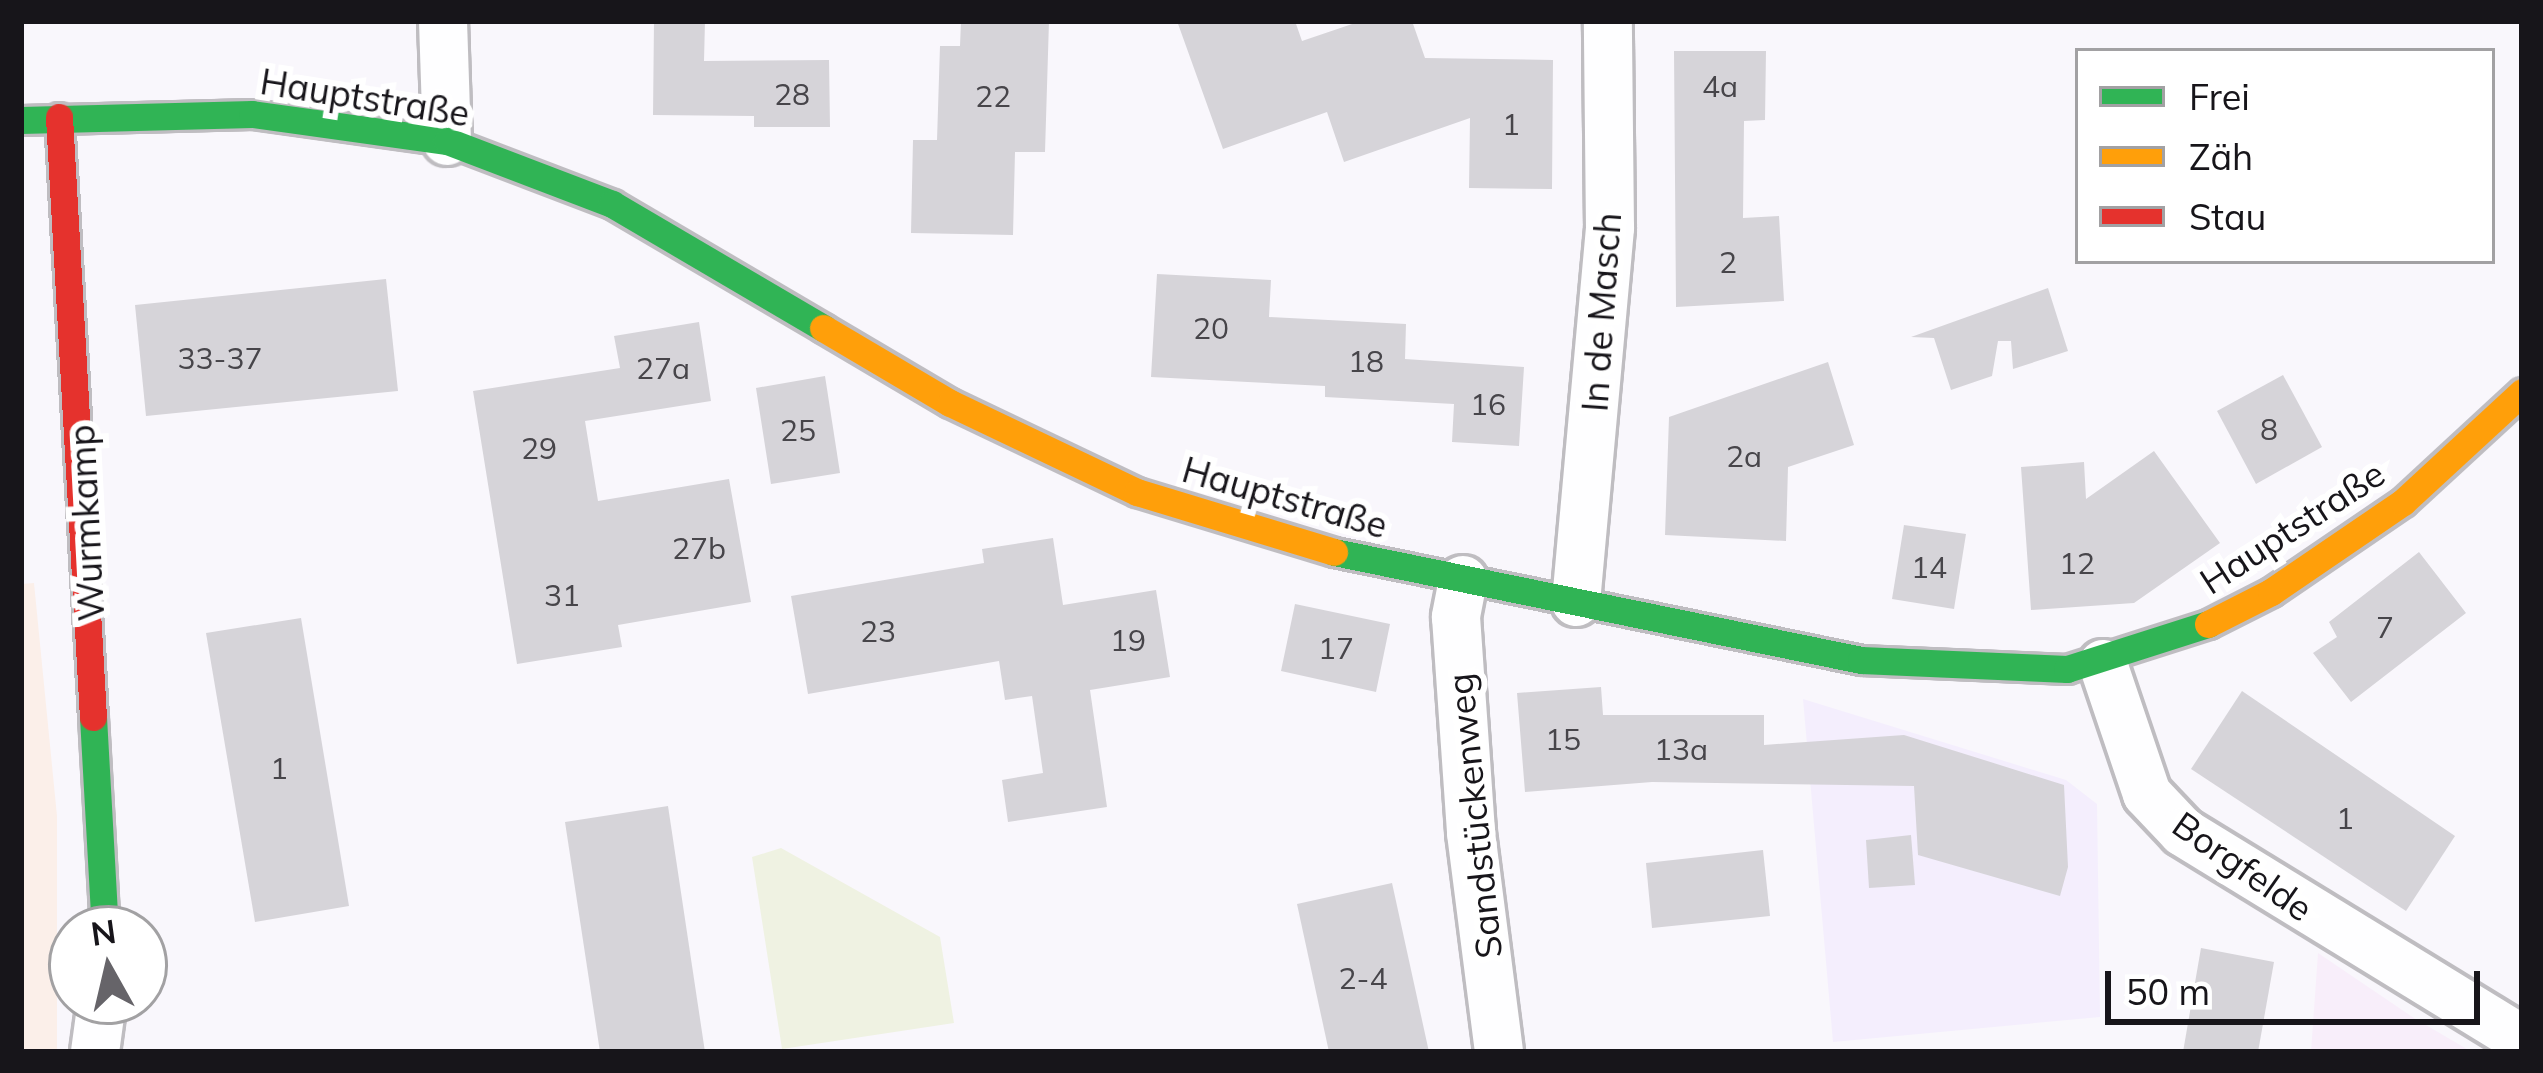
<!DOCTYPE html>
<meta charset="utf-8">
<style>
body{margin:0}
#map{position:relative;width:2543px;height:1073px;overflow:hidden;background:#f9f7fc;font-family:Mulish,sans-serif}
div>[style]{position:absolute}
[style*='--x']{left:calc(var(--x)*1px);top:calc(var(--y)*1px);width:calc(var(--w)*1px);rotate:calc(var(--a)*1deg)}
.built>*{inset:0;background:#f4eefd}
.industrial>*{inset:0;background:#f8eefa}
.education>*{inset:0;background:#fbefe9}
.green>*{inset:0;background:#eff2e2}
.building>*{inset:0;background:#d6d4d9}
.roads{filter:drop-shadow(3px 0 #bfbdc1) drop-shadow(-3px 0 #bfbdc1) drop-shadow(0 3px #bfbdc1) drop-shadow(0 -3px #bfbdc1)}
.street>*{height:48px;margin:-24px;padding:0 24px;transform-origin:24px;border-radius:24px;background:#fefeff}
.fast>*{height:27px;margin:-13.5px;padding:0 13.5px;transform-origin:13.5px;border-radius:13.5px;background:#30b455}
.slow>*{height:27px;margin:-13.5px;padding:0 13.5px;transform-origin:13.5px;border-radius:13.5px;background:#ff9f0a}
.jam>*{height:27px;margin:-13.5px;padding:0 13.5px;transform-origin:13.5px;border-radius:13.5px;background:#e5322d}
span{translate:-50% -50%;white-space:nowrap;text-align:center;line-height:1.15;-webkit-text-stroke:12px #fff;paint-order:stroke}
.number-label{font-size:30px;color:#47454a}
.number-label span{-webkit-text-stroke-width:0}
.street-label{font-size:36px;color:#17151a}
.frame{position:absolute;inset:0;border:24px solid #17151a;pointer-events:none}
.legend{position:absolute;left:2075px;top:48px;width:420px;height:216px;box-sizing:border-box;background:#fff;border:3px solid #a2a1a3;margin:0;padding:15px 21px;list-style:none;font-size:36px;color:#17151a}
.legend li{display:flex;align-items:center;gap:24px;height:60px}
.legend b{width:60px;border:3px solid #a2a1a3}
.north{position:absolute;left:48px;top:905px;width:120px;height:120px;box-sizing:border-box;background:#fff;border:3px solid #a2a1a3;border-radius:50%;rotate:352deg;font-size:33px;font-weight:700;line-height:48px;text-align:center;color:#17151a}
.north::after{content:'';display:block;margin:auto;width:42px;height:54px;background:#666469;clip-path:polygon(50% 0,100% 100%,50% 72%,0 100%)}
.scale{position:absolute;left:2105px;top:971px;width:375px;height:54px;box-sizing:border-box;border:6px solid #17151a;border-top:0;padding-left:15px;font-size:36px;line-height:42px;white-space:nowrap;color:#17151a;-webkit-text-stroke:9px #fff;paint-order:stroke}
</style>
<div id="map">
<div class="built">
<i style="clip-path:polygon(1803px 699px,2066px 780px,2097px 804px,2100px 1017px,1833px 1042px)"></i>
</div>
<div class="industrial">
<i style="clip-path:polygon(2318px 953px,2414px 1018px,2472px 1052px,2311px 1052px)"></i>
</div>
<div class="education">
<i style="clip-path:polygon(34px 583px,57px 816px,57px 1052px,21px 1052px,21px 584px)"></i>
</div>
<div class="green">
<i style="clip-path:polygon(781px 848px,940px 937px,954px 1023px,782px 1049px,752px 857px)"></i>
</div>
<div class="building">
<i style="clip-path:polygon(654px 21px,705px 21px,704px 61px,829px 60px,830px 127px,754px 127px,754px 116px,653px 115px)"></i>
<i style="clip-path:polygon(961px 21px,1049px 21px,1045px 152px,1015px 152px,1013px 235px,911px 233px,913px 140px,937px 140px,940px 46px,960px 46px)"></i>
<i style="clip-path:polygon(1177px 21px,1295px 21px,1302px 41px,1361px 21px,1412px 21px,1425px 58px,1553px 60px,1552px 189px,1469px 188px,1470px 118px,1344px 162px,1327px 112px,1223px 149px)"></i>
<i style="clip-path:polygon(1674px 51px,1766px 51px,1765px 120px,1744px 121px,1743px 218px,1779px 216px,1784px 301px,1676px 307px)"></i>
<i style="clip-path:polygon(1157px 274px,1271px 280px,1269px 317px,1406px 324px,1405px 359px,1524px 367px,1519px 446px,1452px 442px,1454px 404px,1325px 397px,1325px 386px,1151px 377px)"></i>
<i style="clip-path:polygon(386px 279px,398px 391px,146px 416px,135px 305px)"></i>
<i style="clip-path:polygon(2048px 288px,2068px 351px,2013px 369px,2011px 341px,1998px 341px,1992px 376px,1951px 390px,1934px 338px,1911px 337px)"></i>
<i style="clip-path:polygon(699px 322px,711px 401px,585px 421px,598px 501px,729px 479px,751px 602px,618px 625px,622px 647px,517px 664px,473px 391px,620px 368px,614px 336px)"></i>
<i style="clip-path:polygon(1828px 362px,1854px 445px,1788px 467px,1786px 541px,1665px 535px,1669px 417px)"></i>
<i style="clip-path:polygon(2283px 375px,2322px 447px,2256px 484px,2217px 411px)"></i>
<i style="clip-path:polygon(825px 376px,840px 473px,771px 484px,756px 388px)"></i>
<i style="clip-path:polygon(2154px 451px,2220px 543px,2134px 603px,2031px 610px,2021px 467px,2084px 462px,2086px 499px)"></i>
<i style="clip-path:polygon(1904px 525px,1966px 534px,1954px 609px,1892px 599px)"></i>
<i style="clip-path:polygon(1053px 538px,1063px 605px,1156px 590px,1170px 677px,1090px 690px,1107px 807px,1008px 822px,1002px 780px,1043px 773px,1032px 696px,1005px 700px,999px 661px,808px 694px,791px 596px,984px 563px,982px 549px)"></i>
<i style="clip-path:polygon(2419px 552px,2466px 613px,2351px 702px,2313px 653px,2337px 637px,2329px 622px)"></i>
<i style="clip-path:polygon(1295px 604px,1390px 624px,1376px 692px,1281px 671px)"></i>
<i style="clip-path:polygon(301px 618px,349px 906px,255px 922px,206px 633px)"></i>
<i style="clip-path:polygon(1601px 687px,1603px 715px,1764px 715px,1764px 745px,1904px 735px,2064px 785px,2068px 867px,2060px 896px,1918px 855px,1914px 786px,1652px 782px,1525px 792px,1517px 693px)"></i>
<i style="clip-path:polygon(2242px 691px,2455px 836px,2406px 911px,2191px 769px)"></i>
<i style="clip-path:polygon(668px 806px,705px 1052px,600px 1052px,565px 822px)"></i>
<i style="clip-path:polygon(1911px 835px,1915px 885px,1869px 888px,1866px 840px)"></i>
<i style="clip-path:polygon(1763px 850px,1770px 916px,1652px 928px,1646px 863px)"></i>
<i style="clip-path:polygon(1392px 883px,1429px 1052px,1329px 1052px,1297px 904px)"></i>
<i style="clip-path:polygon(2201px 948px,2274px 962px,2258px 1052px,2183px 1052px)"></i>
</div>
<div class="roads">
<div class="street">
<i style="--x:443;--y:21;--w:120;--a:88.1"></i>
<i style="--x:1463;--y:580;--w:38;--a:101"></i>
<i style="--x:1456;--y:617;--w:217;--a:86"></i>
<i style="--x:1471;--y:833;--w:221;--a:82.7"></i>
<i style="--x:1576;--y:602;--w:376;--a:-84.8"></i>
<i style="--x:1610;--y:228;--w:207;--a:-90.6"></i>
<i style="--x:2103;--y:664;--w:137;--a:71.3"></i>
<i style="--x:2147;--y:794;--w:52;--a:46.5"></i>
<i style="--x:2183;--y:832;--w:398;--a:31.5"></i>
<i style="--x:95;--y:1052;--w:51;--a:-82.2"></i>
</div>
<div class="fast">
<i style="--x:21;--y:120;--w:231;--a:-1.5"></i>
<i style="--x:252;--y:114;--w:197;--a:7.9"></i>
<i style="--x:447;--y:141;--w:177;--a:20.9"></i>
<i style="--x:612;--y:204;--w:245;--a:30.4"></i>
<i style="--x:1334;--y:552;--w:538;--a:11.58"></i>
<i style="--x:1861;--y:660;--w:206;--a:2.5"></i>
<i style="--x:2067;--y:669;--w:148;--a:-17.7"></i>
<i style="--x:93;--y:717;--w:212;--a:86.8"></i>
</div>
<div class="slow">
<i style="--x:823;--y:328;--w:147;--a:30.6"></i>
<i style="--x:950;--y:403;--w:207;--a:25.5"></i>
<i style="--x:1137;--y:492;--w:206;--a:16.9"></i>
<i style="--x:2208;--y:624;--w:71;--a:-26.9"></i>
<i style="--x:2271;--y:592;--w:160;--a:-34.3"></i>
<i style="--x:2403;--y:502;--w:162;--a:-42.7"></i>
</div>
<div class="jam">
<i style="--x:59;--y:117;--w:601;--a:86.76"></i>
</div>
</div>
<div class="number-label">
<span style="left:1720px;top:86px">4a</span>
<span style="left:792px;top:94px">28</span>
<span style="left:993px;top:96px">22</span>
<span style="left:1511px;top:124px">1</span>
<span style="left:1728px;top:262px">2</span>
<span style="left:1211px;top:328px">20</span>
<span style="left:220px;top:358px">33-37</span>
<span style="left:1366px;top:361px">18</span>
<span style="left:663px;top:368px">27a</span>
<span style="left:1488px;top:404px">16</span>
<span style="left:2269px;top:429px">8</span>
<span style="left:798px;top:430px">25</span>
<span style="left:539px;top:448px">29</span>
<span style="left:1744px;top:456px">2a</span>
<span style="left:699px;top:548px">27b</span>
<span style="left:2077px;top:563px">12</span>
<span style="left:1929px;top:567px">14</span>
<span style="left:562px;top:595px">31</span>
<span style="left:2385px;top:627px">7</span>
<span style="left:878px;top:631px">23</span>
<span style="left:1128px;top:640px">19</span>
<span style="left:1336px;top:648px">17</span>
<span style="left:1563px;top:739px">15</span>
<span style="left:1681px;top:749px">13a</span>
<span style="left:279px;top:768px">1</span>
<span style="left:2345px;top:818px">1</span>
<span style="left:1363px;top:978px">2-4</span>
</div>
<div class="street-label">
<span style="left:365px;top:97px;rotate:9deg">Hauptstraße</span>
<span style="left:1601px;top:312px;rotate:-86deg">In de Masch</span>
<span style="left:1285px;top:497px;rotate:16deg">Hauptstraße</span>
<span style="left:86px;top:523px;rotate:-93deg">Wurmkamp</span>
<span style="left:2292px;top:527px;rotate:-33deg">Hauptstraße</span>
<span style="left:1474px;top:816px;rotate:-96deg">Sandstückenweg</span>
<span style="left:2243px;top:866px;rotate:35deg">Borgfelde</span>
</div>
<div class="frame"></div>
<ul class="legend">
<li><b style="height:15px;background:#30b455"></b>Frei</li>
<li><b style="height:15px;background:#ff9f0a"></b>Zäh</li>
<li><b style="height:15px;background:#e5322d"></b>Stau</li>
</ul>
<div class="north">N</div>
<div class="scale">50 m</div>
</div>
